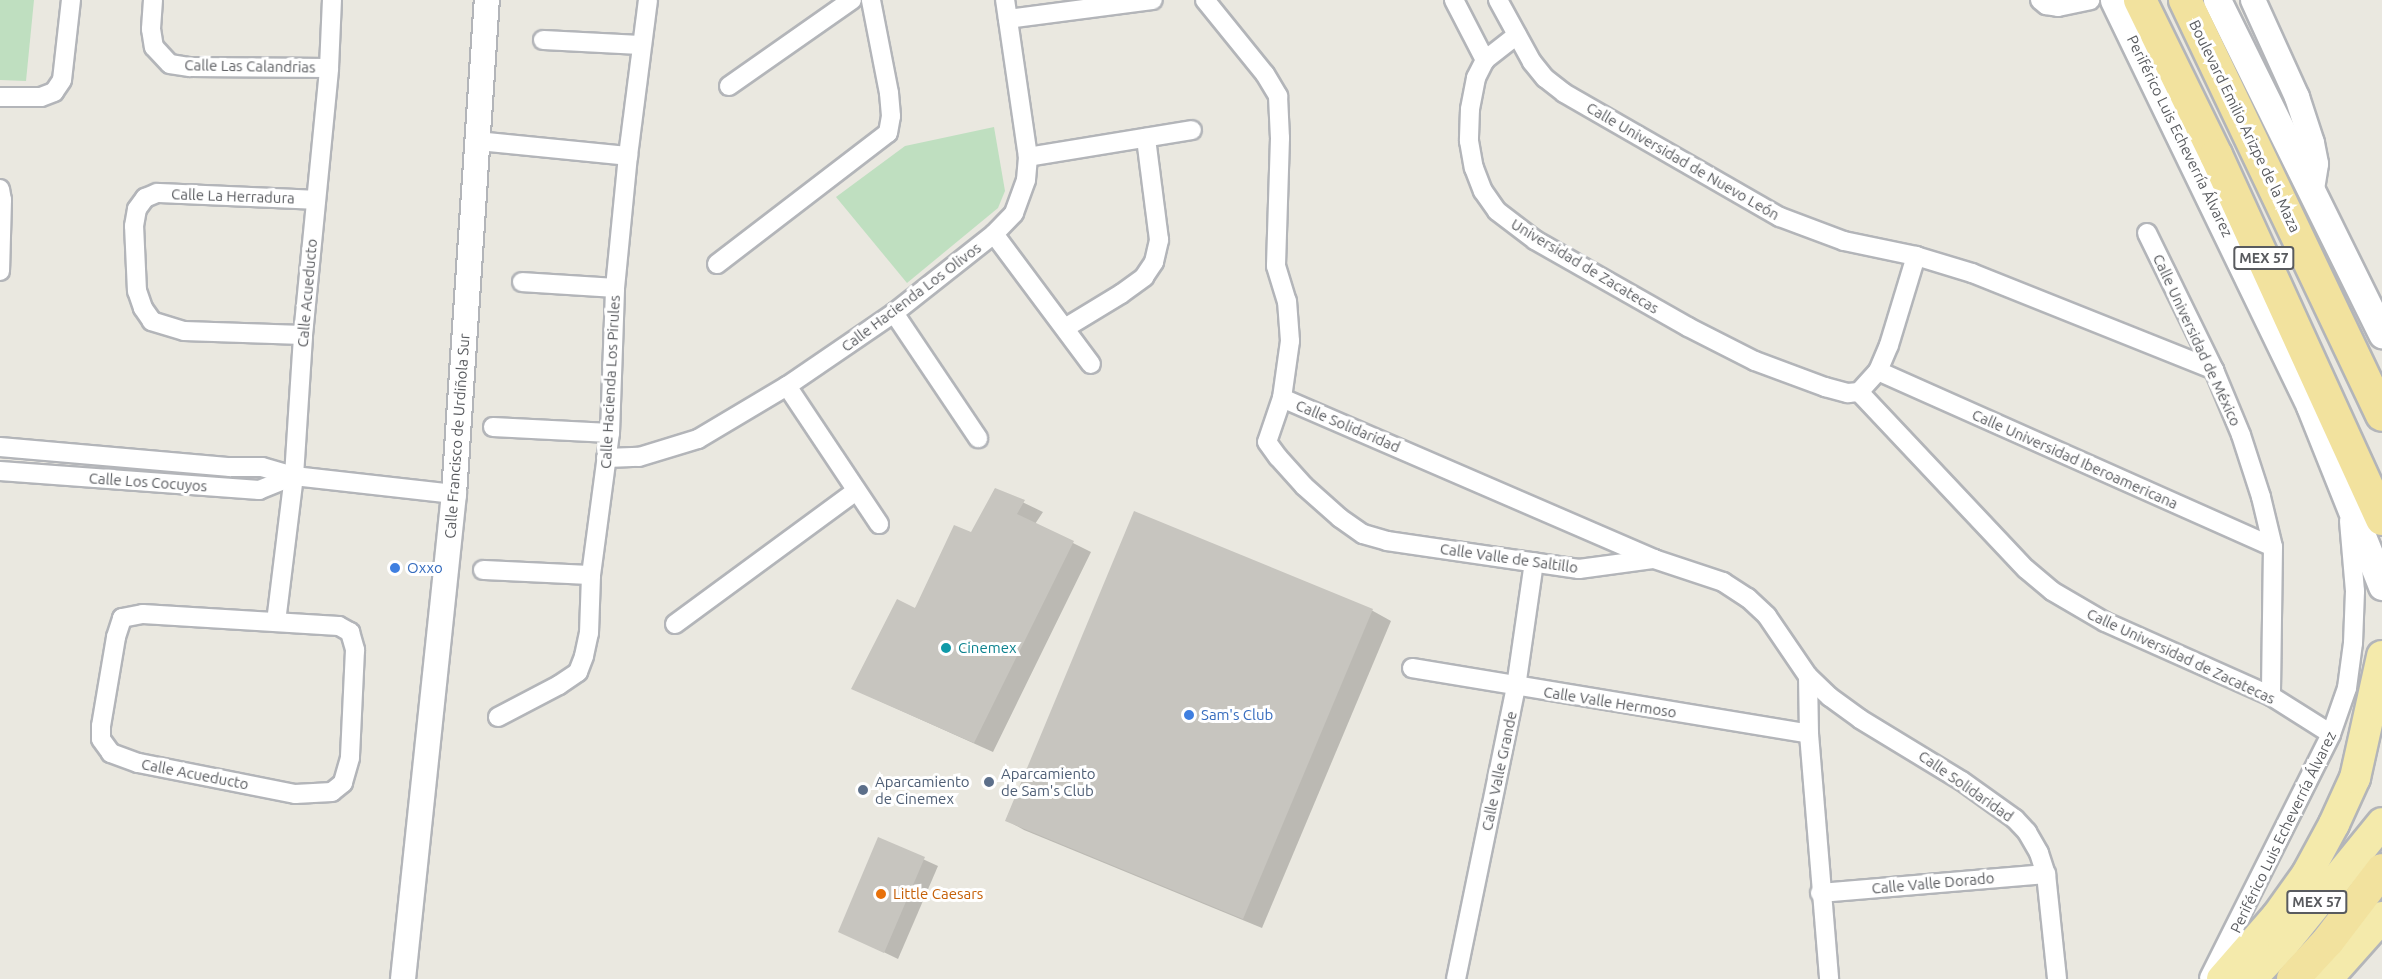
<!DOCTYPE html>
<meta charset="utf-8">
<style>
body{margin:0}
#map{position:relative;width:2382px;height:979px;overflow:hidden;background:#eae8e0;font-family:Ubuntu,sans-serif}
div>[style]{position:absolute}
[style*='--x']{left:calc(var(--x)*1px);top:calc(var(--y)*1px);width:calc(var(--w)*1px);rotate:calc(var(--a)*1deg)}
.green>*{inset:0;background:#bfdfc0}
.shadow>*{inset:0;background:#0003}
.building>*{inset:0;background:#c7c5bf}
.roads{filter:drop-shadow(2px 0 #b3b5b9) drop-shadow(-2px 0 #b3b5b9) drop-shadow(0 2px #b3b5b9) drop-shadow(0 -2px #b3b5b9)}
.minor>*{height:18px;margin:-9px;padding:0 9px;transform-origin:9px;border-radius:9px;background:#fff}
.tertiary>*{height:24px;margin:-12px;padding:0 12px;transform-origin:12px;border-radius:12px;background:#fff}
.secondary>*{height:27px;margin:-13.5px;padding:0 13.5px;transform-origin:13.5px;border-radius:13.5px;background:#fff}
.primary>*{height:30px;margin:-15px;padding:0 15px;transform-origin:15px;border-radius:15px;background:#f4eaab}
.trunk>*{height:32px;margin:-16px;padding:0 16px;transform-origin:16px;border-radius:16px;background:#f2e29e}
.dots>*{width:16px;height:16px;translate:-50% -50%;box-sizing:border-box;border:3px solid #fff;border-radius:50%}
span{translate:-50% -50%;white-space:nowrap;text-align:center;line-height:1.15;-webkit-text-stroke:6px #fff;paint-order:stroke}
.shield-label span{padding:2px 4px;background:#fff;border:2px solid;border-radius:4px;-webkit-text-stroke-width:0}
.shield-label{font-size:14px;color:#595b5f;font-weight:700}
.street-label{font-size:15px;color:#595b5f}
.shop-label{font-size:15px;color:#366cbe}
.left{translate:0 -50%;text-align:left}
.culture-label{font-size:15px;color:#0d838f}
.service-label{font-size:15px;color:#4e5e75}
.food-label{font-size:15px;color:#c56008}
</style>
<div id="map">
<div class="green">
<i style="clip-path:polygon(0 0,34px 0,26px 81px,0 80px)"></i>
<i style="clip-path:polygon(994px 127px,1005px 191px,998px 208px,907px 283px,836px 197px,905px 146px)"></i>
</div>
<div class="shadow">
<i style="clip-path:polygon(995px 489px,1043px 512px,1035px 524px,1091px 552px,993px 752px,853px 689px,972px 534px)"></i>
<i style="clip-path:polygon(1135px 513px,1373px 611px,1391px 621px,1262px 928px,1024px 830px,1006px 820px)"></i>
<i style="clip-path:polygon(879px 839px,938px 866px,898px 959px,840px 931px)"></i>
</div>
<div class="building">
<i style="clip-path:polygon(995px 488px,1025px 500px,1017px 514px,1074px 541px,974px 743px,851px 689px,897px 599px,915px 608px,954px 525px,971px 532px)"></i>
<i style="clip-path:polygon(1134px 511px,1373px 609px,1243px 919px,1005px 821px)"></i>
<i style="clip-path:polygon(878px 837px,925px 857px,884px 953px,838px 932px)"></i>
</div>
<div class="roads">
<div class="minor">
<i style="--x:153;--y:0;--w:29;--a:94"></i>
<i style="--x:151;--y:29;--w:18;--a:81"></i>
<i style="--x:154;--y:47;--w:23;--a:47"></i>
<i style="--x:170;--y:64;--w:20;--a:9"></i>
<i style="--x:190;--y:67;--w:139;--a:0.4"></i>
<i style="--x:1205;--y:0;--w:95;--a:51"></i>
<i style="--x:1265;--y:74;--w:26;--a:59"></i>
<i style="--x:1278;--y:96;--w:42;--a:87.3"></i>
<i style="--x:1280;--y:138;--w:128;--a:91.8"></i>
<i style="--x:1276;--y:266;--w:37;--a:73"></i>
<i style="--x:1287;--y:301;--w:40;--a:85.7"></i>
<i style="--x:1290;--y:341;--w:58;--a:98"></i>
<i style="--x:1282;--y:398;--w:46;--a:108.8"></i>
<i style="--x:1267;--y:442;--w:19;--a:54"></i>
<i style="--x:1278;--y:457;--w:39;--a:48"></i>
<i style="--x:1304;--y:486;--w:48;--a:41.6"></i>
<i style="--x:1340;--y:518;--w:28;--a:35"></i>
<i style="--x:1363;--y:534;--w:25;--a:16"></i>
<i style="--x:1387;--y:541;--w:194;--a:8.3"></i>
<i style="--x:1579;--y:569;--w:76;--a:-7.6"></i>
<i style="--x:1454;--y:0;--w:68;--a:62.7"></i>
<i style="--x:1498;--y:0;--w:71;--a:61.3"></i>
<i style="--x:1532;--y:62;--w:21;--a:51"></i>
<i style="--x:1545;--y:78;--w:24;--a:38"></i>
<i style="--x:1564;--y:93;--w:249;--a:29.9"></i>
<i style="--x:1780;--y:217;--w:68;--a:20.6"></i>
<i style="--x:1844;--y:241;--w:74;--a:11.8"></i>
<i style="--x:1916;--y:256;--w:59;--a:16.9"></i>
<i style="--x:1972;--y:273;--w:261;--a:21.8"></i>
<i style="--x:2040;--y:0;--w:8;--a:40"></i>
<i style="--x:2046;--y:5;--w:12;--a:9"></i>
<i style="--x:2058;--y:7;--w:33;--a:-12"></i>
<i style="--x:1008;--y:19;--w:146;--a:-7.5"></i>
<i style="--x:1517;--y:35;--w:41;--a:142"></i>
<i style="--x:1485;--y:60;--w:20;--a:117"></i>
<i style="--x:1476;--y:78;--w:32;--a:101"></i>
<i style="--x:1470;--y:109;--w:32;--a:92"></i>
<i style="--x:1469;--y:141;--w:27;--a:80"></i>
<i style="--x:1474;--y:168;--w:25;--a:69"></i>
<i style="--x:1483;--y:191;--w:24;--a:55"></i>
<i style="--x:1497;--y:211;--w:48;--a:37.3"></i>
<i style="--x:1535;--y:240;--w:176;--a:29.6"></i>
<i style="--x:1688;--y:327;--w:75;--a:26.9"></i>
<i style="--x:1755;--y:361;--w:75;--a:20.4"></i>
<i style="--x:1825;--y:387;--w:24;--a:15"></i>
<i style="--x:1848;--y:393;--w:11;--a:-5"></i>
<i style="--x:543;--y:40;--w:98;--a:2.9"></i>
<i style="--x:729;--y:86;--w:150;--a:-35"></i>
<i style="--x:0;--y:97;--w:41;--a:0"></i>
<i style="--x:41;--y:97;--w:14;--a:-21"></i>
<i style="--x:54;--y:92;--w:14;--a:-56"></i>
<i style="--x:62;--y:80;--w:81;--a:-83.6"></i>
<i style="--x:478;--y:141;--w:151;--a:5.7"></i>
<i style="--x:1028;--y:157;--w:166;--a:-9.3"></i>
<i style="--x:0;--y:189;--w:11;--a:80"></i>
<i style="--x:2;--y:200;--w:71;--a:91.6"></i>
<i style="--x:2147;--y:233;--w:153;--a:63.9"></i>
<i style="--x:2214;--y:370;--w:70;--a:67.4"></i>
<i style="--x:2241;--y:435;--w:65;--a:72.1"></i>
<i style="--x:2261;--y:497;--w:51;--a:76.5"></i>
<i style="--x:2273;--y:547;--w:149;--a:90.8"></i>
<i style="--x:994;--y:234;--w:162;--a:53.3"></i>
<i style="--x:717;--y:264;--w:215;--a:-37.5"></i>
<i style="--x:888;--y:133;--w:17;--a:-80"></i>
<i style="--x:891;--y:116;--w:23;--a:-95"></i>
<i style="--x:889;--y:93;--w:95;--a:-101"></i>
<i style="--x:522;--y:282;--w:93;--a:3.7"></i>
<i style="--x:894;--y:313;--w:151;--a:56.1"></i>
<i style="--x:1065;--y:328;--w:66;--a:-31.3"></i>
<i style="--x:1121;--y:294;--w:29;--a:-36"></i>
<i style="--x:1144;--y:277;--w:18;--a:-56"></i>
<i style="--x:1154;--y:262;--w:23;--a:-77"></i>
<i style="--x:1159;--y:240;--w:103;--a:-97.3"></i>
<i style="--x:303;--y:335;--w:119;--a:-178.1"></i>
<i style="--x:184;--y:331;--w:34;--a:-163"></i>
<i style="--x:152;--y:321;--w:16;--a:-125"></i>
<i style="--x:143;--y:308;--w:18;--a:-109"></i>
<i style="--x:137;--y:291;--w:65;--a:-92.6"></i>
<i style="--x:134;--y:226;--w:17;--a:-80"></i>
<i style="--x:137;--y:209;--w:14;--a:-54"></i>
<i style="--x:145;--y:198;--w:13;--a:-23"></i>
<i style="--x:157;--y:193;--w:159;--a:2.5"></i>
<i style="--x:1878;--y:371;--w:432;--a:24"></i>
<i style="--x:787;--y:386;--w:166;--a:56.3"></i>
<i style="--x:1859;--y:392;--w:243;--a:46.7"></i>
<i style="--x:2026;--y:569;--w:34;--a:40"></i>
<i style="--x:2052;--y:591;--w:61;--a:30.3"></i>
<i style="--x:2105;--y:622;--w:182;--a:24"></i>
<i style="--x:2271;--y:696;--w:71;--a:32.3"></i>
<i style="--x:1859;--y:392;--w:28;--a:-48"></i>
<i style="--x:1878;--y:371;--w:28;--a:-67"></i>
<i style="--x:1889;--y:345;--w:93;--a:-73.1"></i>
<i style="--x:1282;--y:398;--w:405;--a:23.4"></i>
<i style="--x:1654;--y:559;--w:73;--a:18.4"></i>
<i style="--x:1723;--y:582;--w:30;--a:33"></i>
<i style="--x:1748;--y:598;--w:26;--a:43"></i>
<i style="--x:1767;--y:616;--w:73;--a:55.7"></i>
<i style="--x:1808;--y:676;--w:30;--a:44"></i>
<i style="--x:1830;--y:697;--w:37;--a:36"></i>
<i style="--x:1860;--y:719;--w:119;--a:31.3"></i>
<i style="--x:1962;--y:781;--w:65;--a:35.6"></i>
<i style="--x:2015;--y:819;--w:18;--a:47"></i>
<i style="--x:2027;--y:832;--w:24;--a:60"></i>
<i style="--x:2039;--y:853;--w:22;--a:72"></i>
<i style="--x:2046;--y:874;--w:106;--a:84"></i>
<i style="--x:493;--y:427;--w:117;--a:2.9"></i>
<i style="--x:0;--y:447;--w:231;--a:5"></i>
<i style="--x:230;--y:467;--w:32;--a:0"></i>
<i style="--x:262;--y:467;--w:33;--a:16"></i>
<i style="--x:294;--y:476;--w:161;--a:6.4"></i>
<i style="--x:606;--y:458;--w:33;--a:-2"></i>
<i style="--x:639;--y:457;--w:62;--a:-17"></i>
<i style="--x:698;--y:439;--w:104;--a:-30.8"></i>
<i style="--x:787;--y:386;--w:130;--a:-34.3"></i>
<i style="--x:894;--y:313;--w:127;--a:-38.3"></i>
<i style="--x:994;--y:234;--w:29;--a:-46"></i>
<i style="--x:1014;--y:213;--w:35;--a:-70"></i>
<i style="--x:1026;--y:180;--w:23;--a:-85"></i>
<i style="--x:1028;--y:157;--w:159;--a:-98.3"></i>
<i style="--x:0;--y:471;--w:260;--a:4.2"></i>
<i style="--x:259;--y:490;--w:38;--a:-22"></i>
<i style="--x:483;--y:570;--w:108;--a:2.7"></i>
<i style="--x:143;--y:614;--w:196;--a:3.5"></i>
<i style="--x:339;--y:626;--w:13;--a:29"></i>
<i style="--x:350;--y:632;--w:19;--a:74"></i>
<i style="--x:355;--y:650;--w:108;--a:92.7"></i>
<i style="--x:350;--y:758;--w:26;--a:106"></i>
<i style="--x:343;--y:783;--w:14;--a:141"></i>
<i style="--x:332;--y:792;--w:37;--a:177"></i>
<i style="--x:295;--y:794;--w:160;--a:-168.8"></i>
<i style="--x:138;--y:763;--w:29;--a:-160"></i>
<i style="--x:111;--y:753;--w:17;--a:-126"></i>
<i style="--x:101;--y:739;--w:13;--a:-90"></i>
<i style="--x:101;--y:726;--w:90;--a:-80.4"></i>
<i style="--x:116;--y:637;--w:20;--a:-72"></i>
<i style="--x:122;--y:618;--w:21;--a:-11"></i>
<i style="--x:276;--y:622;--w:147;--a:-83"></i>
<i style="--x:294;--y:476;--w:141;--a:-86.3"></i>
<i style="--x:303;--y:335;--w:268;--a:-84.4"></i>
<i style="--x:329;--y:68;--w:68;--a:-87.5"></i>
<i style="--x:675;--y:624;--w:225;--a:-36.3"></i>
<i style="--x:1412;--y:668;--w:402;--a:9.4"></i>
<i style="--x:1808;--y:676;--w:58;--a:89"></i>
<i style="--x:1809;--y:734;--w:246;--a:85.3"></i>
<i style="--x:498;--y:717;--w:69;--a:-27.7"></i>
<i style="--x:559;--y:685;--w:23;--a:-34"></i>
<i style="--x:578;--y:672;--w:17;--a:-69"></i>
<i style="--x:584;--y:656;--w:24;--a:-78"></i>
<i style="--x:589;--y:633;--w:58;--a:-88"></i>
<i style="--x:591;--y:575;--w:143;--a:-82.4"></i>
<i style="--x:610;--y:433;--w:145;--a:-88"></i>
<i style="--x:615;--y:288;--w:133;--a:-84.4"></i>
<i style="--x:628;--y:156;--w:157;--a:-82.7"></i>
<i style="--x:1820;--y:893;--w:227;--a:-4.8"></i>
<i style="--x:2209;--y:978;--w:273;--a:-63.4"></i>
<i style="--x:2331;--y:734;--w:49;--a:-70.8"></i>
<i style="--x:2347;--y:688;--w:45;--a:-82.4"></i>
<i style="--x:2353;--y:643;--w:52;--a:-87.8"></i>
<i style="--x:2355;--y:591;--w:70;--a:-94.9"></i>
<i style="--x:1456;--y:979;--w:298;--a:-78.4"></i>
<i style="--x:1516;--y:687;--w:126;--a:-81.8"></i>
</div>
<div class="tertiary">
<i style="--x:2253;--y:0;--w:107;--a:65.6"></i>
<i style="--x:2297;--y:97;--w:48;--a:71.9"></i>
<i style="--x:2312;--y:143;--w:21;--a:79"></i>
<i style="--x:2316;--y:164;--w:25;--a:99"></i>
<i style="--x:403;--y:979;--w:488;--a:-84"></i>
<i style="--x:454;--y:494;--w:495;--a:-86.2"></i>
</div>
<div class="secondary">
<i style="--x:2114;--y:0;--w:451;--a:64.2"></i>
<i style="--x:2310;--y:406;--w:194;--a:68.2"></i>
<i style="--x:2217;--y:0;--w:373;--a:63.7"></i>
</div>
<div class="primary">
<i style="--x:2222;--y:979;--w:84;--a:-48.9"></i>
<i style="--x:2277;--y:916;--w:52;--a:-54.5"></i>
<i style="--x:2307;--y:874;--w:57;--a:-61.6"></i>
<i style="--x:2334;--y:824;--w:51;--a:-65.5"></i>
<i style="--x:2355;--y:778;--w:125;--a:-77.5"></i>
<i style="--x:2251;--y:979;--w:47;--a:-46.7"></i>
<i style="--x:2283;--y:945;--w:157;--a:-50.9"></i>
<i style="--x:2327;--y:979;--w:83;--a:-48.4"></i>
</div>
<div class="trunk">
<i style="--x:2140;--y:0;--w:173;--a:63.9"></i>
<i style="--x:2216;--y:155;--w:400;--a:65.5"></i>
<i style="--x:2185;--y:0;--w:459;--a:64.6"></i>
<i style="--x:2293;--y:979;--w:52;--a:-47.4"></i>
<i style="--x:2328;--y:941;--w:89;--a:-52.7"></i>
</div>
</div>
<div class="dots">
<i style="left:395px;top:568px;background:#3f7fe0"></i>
<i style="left:946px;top:648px;background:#0f9aa8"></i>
<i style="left:1189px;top:715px;background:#3f7fe0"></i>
<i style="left:989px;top:782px;background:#5c6f8a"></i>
<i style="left:863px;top:790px;background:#5c6f8a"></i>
<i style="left:881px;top:894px;background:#e8710a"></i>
</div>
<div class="shield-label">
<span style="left:2264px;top:258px">MEX 57</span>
<span style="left:2317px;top:902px">MEX 57</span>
</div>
<div class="street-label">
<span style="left:250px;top:66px;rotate:1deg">Calle Las Calandrias</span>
<span style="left:2245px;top:126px;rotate:64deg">Boulevard Emilio Arizpe de la Maza</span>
<span style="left:2180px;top:136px;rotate:64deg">Periférico Luis Echeverría Álvarez</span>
<span style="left:1683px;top:161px;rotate:30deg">Calle Universidad de Nuevo León</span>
<span style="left:233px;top:196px;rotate:2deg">Calle La Herradura</span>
<span style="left:1585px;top:266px;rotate:31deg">Universidad de Zacatecas</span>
<span style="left:307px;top:293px;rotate:-85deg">Calle Acueducto</span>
<span style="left:911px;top:297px;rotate:-37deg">Calle Hacienda Los Olivos</span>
<span style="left:2197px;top:340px;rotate:65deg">Calle Universidad de México</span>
<span style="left:610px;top:382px;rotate:-87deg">Calle Hacienda Los Pirules</span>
<span style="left:1348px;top:426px;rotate:23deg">Calle Solidaridad</span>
<span style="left:457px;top:436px;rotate:-86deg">Calle Francisco de Urdiñola Sur</span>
<span style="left:2075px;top:459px;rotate:24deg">Calle Universidad Iberoamericana</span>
<span style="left:148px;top:482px;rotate:4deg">Calle Los Cocuyos</span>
<span style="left:1509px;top:558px;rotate:8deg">Calle Valle de Saltillo</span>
<span style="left:2181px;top:656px;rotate:25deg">Calle Universidad de Zacatecas</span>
<span style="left:1610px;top:702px;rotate:9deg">Calle Valle Hermoso</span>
<span style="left:1499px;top:771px;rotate:-78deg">Calle Valle Grande</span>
<span style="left:195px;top:774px;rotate:11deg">Calle Acueducto</span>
<span style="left:1966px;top:786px;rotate:35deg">Calle Solidaridad</span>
<span style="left:2283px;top:832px;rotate:-64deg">Periférico Luis Echeverría Álvarez</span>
<span style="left:1933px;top:883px;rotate:-5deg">Calle Valle Dorado</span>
</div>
<div class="shop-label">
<span class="left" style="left:407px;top:568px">Oxxo</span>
<span class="left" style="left:1201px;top:715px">Sam's Club</span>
</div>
<div class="culture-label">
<span class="left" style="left:958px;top:648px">Cinemex</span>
</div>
<div class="service-label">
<span class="left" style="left:1001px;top:782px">Aparcamiento<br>de Sam's Club</span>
<span class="left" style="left:875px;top:790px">Aparcamiento<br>de Cinemex</span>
</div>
<div class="food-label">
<span class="left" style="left:893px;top:894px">Little Caesars</span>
</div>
</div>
